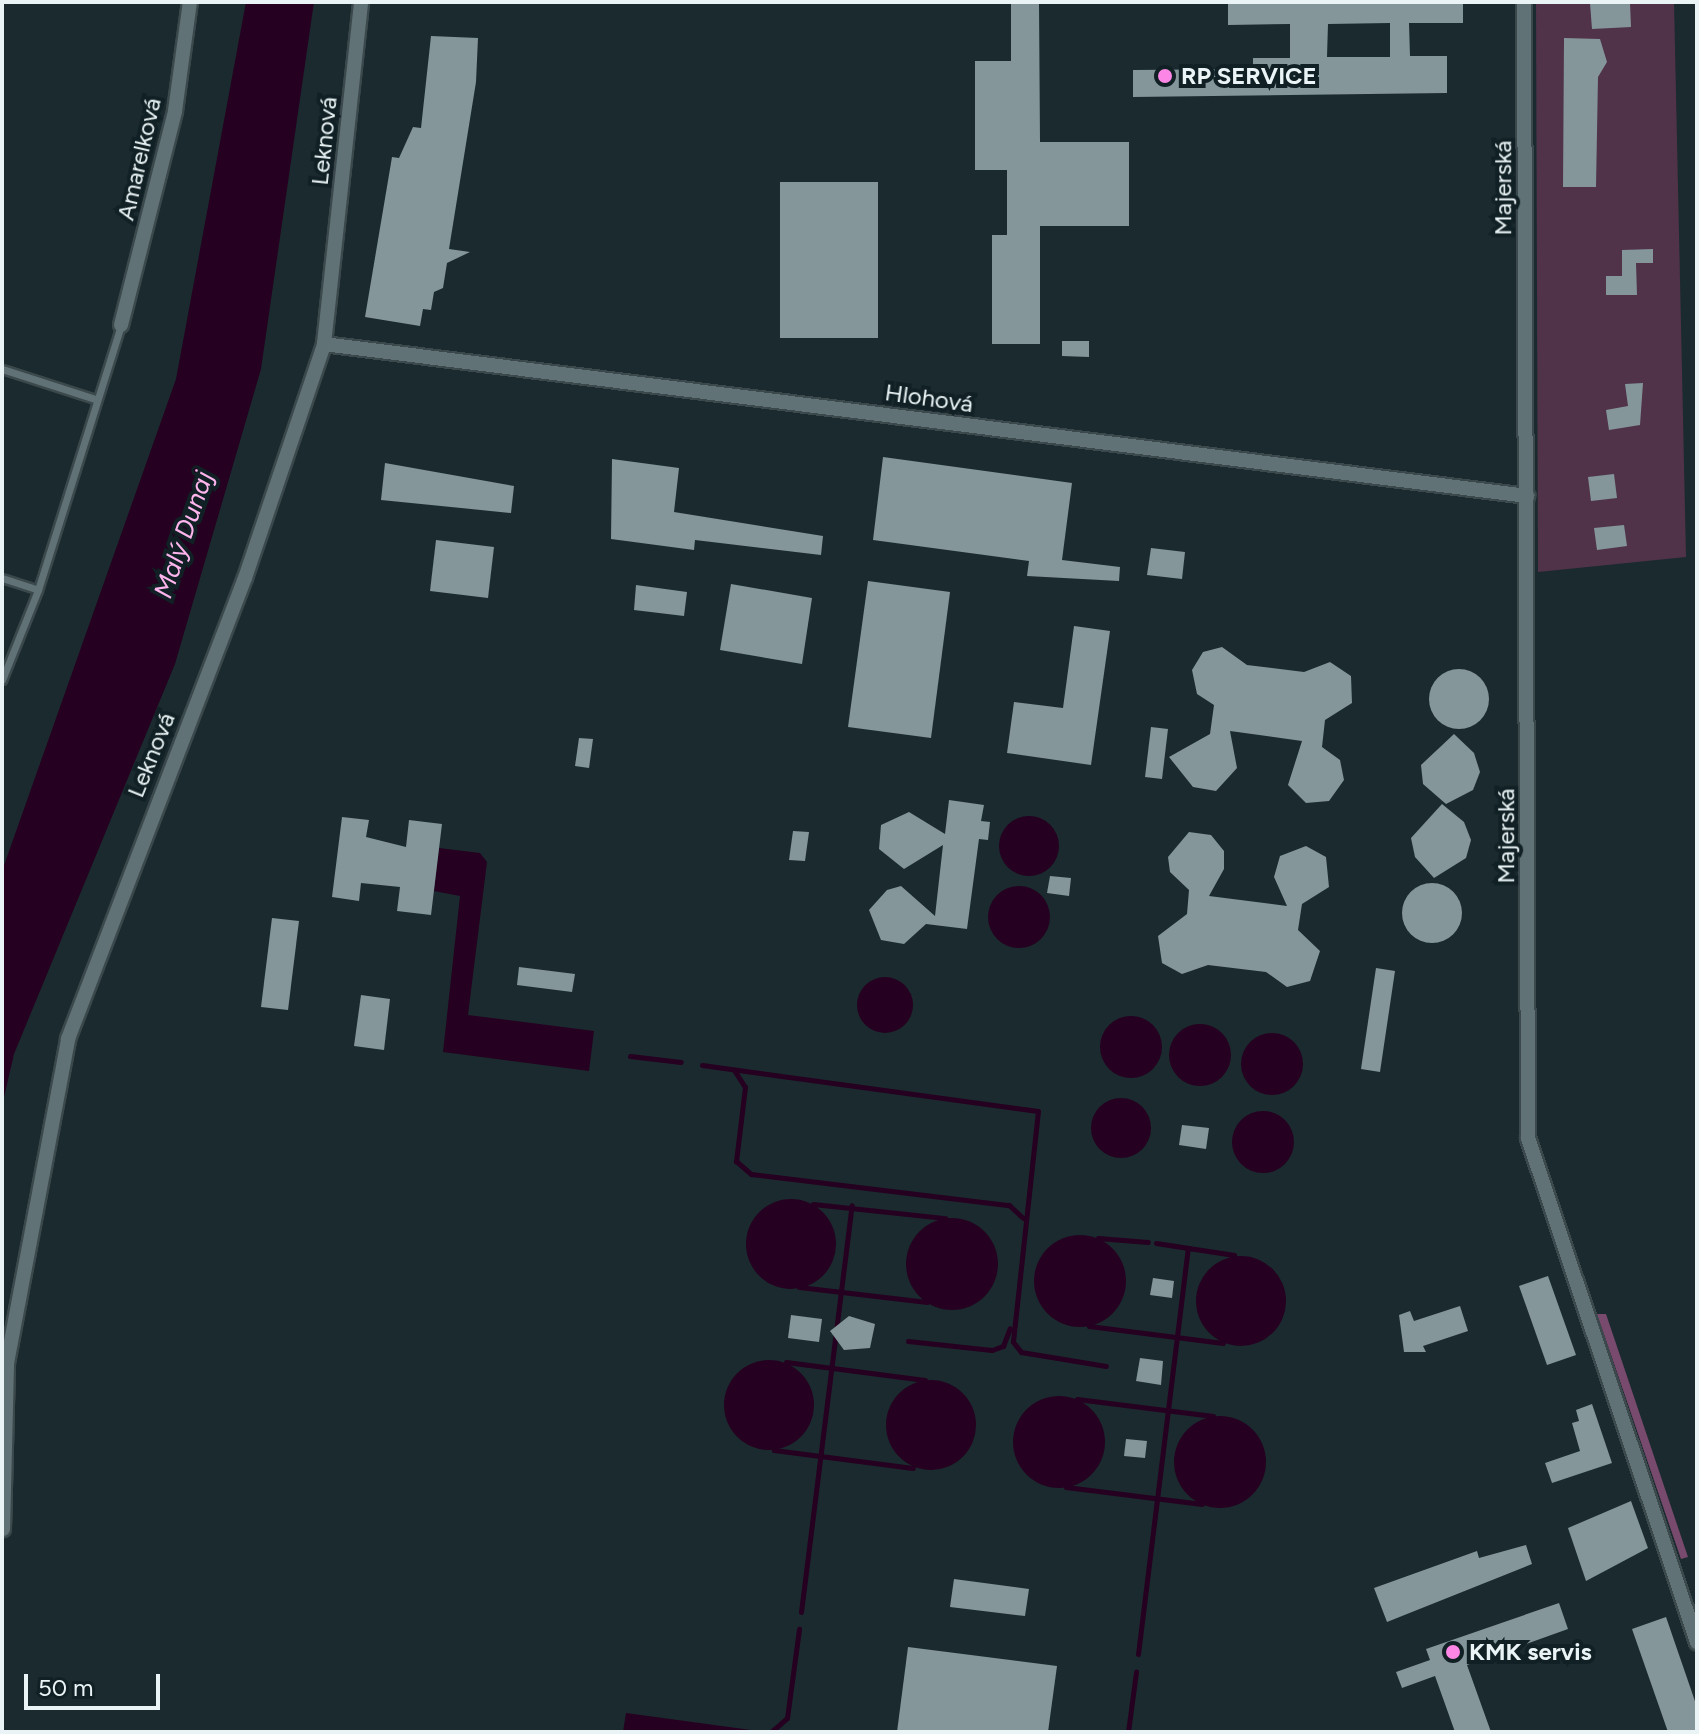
<!DOCTYPE html>
<meta charset="utf-8">
<style>
body{margin:0}
#map{position:relative;width:1699px;height:1734px;overflow:hidden;background:#1b2a2e;font-family:Figtree,sans-serif}
div>[style]{position:absolute}
[style*='--x']{left:calc(var(--x)*1px);top:calc(var(--y)*1px);width:calc(var(--w)*1px);rotate:calc(var(--a)*1deg)}
.green>*{inset:0;background:#503349}
.forest>*{inset:0;background:#784a6e}
.water>*{inset:0;background:#250020}
.round{border-radius:50%}
.stream>*{height:5px;margin:-2.5px;padding:0 2.5px;transform-origin:2.5px;border-radius:2.5px;background:#250020}
.building>*{inset:0;background:#84969a}
.roads{filter:drop-shadow(2px 0 #3b494c) drop-shadow(-2px 0 #3b494c) drop-shadow(0 2px #3b494c) drop-shadow(0 -2px #3b494c)}
.service>*{height:7px;margin:-3.5px;padding:0 3.5px;transform-origin:3.5px;border-radius:3.5px;background:#617276}
.minor>*{height:14px;margin:-7px;padding:0 7px;transform-origin:7px;border-radius:7px;background:#617276}
.dots>*{width:22px;height:22px;translate:-50% -50%;box-sizing:border-box;border:4px solid #112024;border-radius:50%}
span{translate:-50% -50%;white-space:nowrap;text-align:center;line-height:1.15;-webkit-text-stroke:8px #112024;paint-order:stroke}
.poi-label{font-size:24px;color:#eaf4f6;font-weight:700}
.left{translate:0 -50%;text-align:left}
.street-label{font-size:24px;color:#eaf4f6}
.water-label{font-size:26px;color:#feb5ee;font-style:italic}
.frame{position:absolute;inset:0;border:4px solid #eaf4f6;pointer-events:none}
.scale{position:absolute;left:24px;top:1674px;width:136px;height:36px;box-sizing:border-box;border:4px solid #eaf4f6;border-top:0;padding-left:10px;font-size:24px;line-height:28px;white-space:nowrap;color:#eaf4f6;-webkit-text-stroke:6px #112024;paint-order:stroke}
</style>
<div id="map">
<div class="green">
<i style="clip-path:polygon(1536px 2px,1674px 2px,1686px 557px,1538px 572px)"></i>
</div>
<div class="forest">
<i style="clip-path:polygon(1597px 1314px,1606px 1314px,1688px 1557px,1681px 1559px)"></i>
</div>
<div class="water">
<i style="clip-path:polygon(246px 2px,314px 2px,261px 369px,175px 664px,14px 1054px,2px 1106px,2px 871px,176px 379px)"></i>
<i class="round" style="left:999px;top:816px;width:60px;height:60px"></i>
<i style="clip-path:polygon(439px 848px,480px 853px,487px 862px,468px 1015px,594px 1031px,589px 1071px,443px 1052px,460px 896px,434px 891px)"></i>
<i class="round" style="left:988px;top:886px;width:62px;height:62px"></i>
<i class="round" style="left:857px;top:977px;width:56px;height:56px"></i>
<i class="round" style="left:1100px;top:1016px;width:62px;height:62px"></i>
<i class="round" style="left:1169px;top:1024px;width:62px;height:62px"></i>
<i class="round" style="left:1241px;top:1033px;width:62px;height:62px"></i>
<i class="round" style="left:1091px;top:1098px;width:60px;height:60px"></i>
<i class="round" style="left:1232px;top:1111px;width:62px;height:62px"></i>
<i class="round" style="left:746px;top:1199px;width:90px;height:90px"></i>
<i class="round" style="left:906px;top:1218px;width:92px;height:92px"></i>
<i class="round" style="left:1034px;top:1235px;width:92px;height:92px"></i>
<i class="round" style="left:1196px;top:1256px;width:90px;height:90px"></i>
<i class="round" style="left:724px;top:1360px;width:90px;height:90px"></i>
<i class="round" style="left:886px;top:1380px;width:90px;height:90px"></i>
<i class="round" style="left:1013px;top:1396px;width:92px;height:92px"></i>
<i class="round" style="left:1174px;top:1416px;width:92px;height:92px"></i>
<i style="clip-path:polygon(626px 1713px,751px 1730px,751px 1732px,623px 1732px)"></i>
</div>
<div class="stream">
<i style="--x:630;--y:1056;--w:51;--a:6.7"></i>
<i style="--x:702;--y:1065;--w:339;--a:7.8"></i>
<i style="--x:1038;--y:1111;--w:232;--a:96.2"></i>
<i style="--x:1013;--y:1342;--w:13;--a:51"></i>
<i style="--x:1021;--y:1352;--w:86;--a:9.4"></i>
<i style="--x:734;--y:1070;--w:20;--a:57"></i>
<i style="--x:745;--y:1087;--w:75;--a:96.9"></i>
<i style="--x:736;--y:1161;--w:20;--a:41"></i>
<i style="--x:751;--y:1174;--w:260;--a:6.9"></i>
<i style="--x:1009;--y:1205;--w:19;--a:43"></i>
<i style="--x:813;--y:1204;--w:133;--a:6.1"></i>
<i style="--x:1098;--y:1238;--w:50;--a:4.6"></i>
<i style="--x:1156;--y:1243;--w:79;--a:8.7"></i>
<i style="--x:799;--y:1287;--w:129;--a:6.7"></i>
<i style="--x:1089;--y:1326;--w:135;--a:7.2"></i>
<i style="--x:908;--y:1341;--w:84;--a:6.1"></i>
<i style="--x:992;--y:1350;--w:12;--a:-20"></i>
<i style="--x:1003;--y:1346;--w:19;--a:-69"></i>
<i style="--x:786;--y:1362;--w:140;--a:7.4"></i>
<i style="--x:1077;--y:1399;--w:137;--a:7.1"></i>
<i style="--x:774;--y:1450;--w:140;--a:7.4"></i>
<i style="--x:1066;--y:1487;--w:137;--a:7.1"></i>
<i style="--x:801;--y:1612;--w:410;--a:-82.9"></i>
<i style="--x:1138;--y:1654;--w:409;--a:-83"></i>
<i style="--x:771;--y:1732;--w:21;--a:-41"></i>
<i style="--x:787;--y:1718;--w:90;--a:-82.3"></i>
<i style="--x:1128;--y:1732;--w:61;--a:-82.4"></i>
</div>
<div class="building">
<i style="clip-path:polygon(1011px 2px,1039px 2px,1040px 142px,1129px 142px,1129px 226px,1040px 226px,1040px 344px,992px 344px,992px 235px,1007px 235px,1007px 170px,975px 170px,975px 61px,1011px 61px)"></i>
<i style="clip-path:polygon(evenodd,1228px 2px,1463px 2px,1463px 23px,1409px 23px,1410px 56px,1447px 56px,1447px 93px,1133px 97px,1133px 70px,1253px 69px,1253px 58px,1290px 58px,1290px 24px,1228px 25px,1228px 2px,1390px 23px,1390px 57px,1327px 57px,1328px 24px,1390px 23px)"></i>
<i style="clip-path:polygon(1590px 3px,1630px 3px,1631px 27px,1592px 29px)"></i>
<i style="clip-path:polygon(431px 36px,478px 38px,476px 82px,449px 249px,470px 252px,447px 263px,443px 288px,434px 292px,431px 310px,423px 309px,420px 326px,365px 317px,392px 157px,399px 158px,413px 127px,421px 128px)"></i>
<i style="clip-path:polygon(1564px 38px,1600px 39px,1607px 62px,1598px 77px,1596px 187px,1563px 187px)"></i>
<i style="clip-path:polygon(780px 182px,878px 182px,878px 338px,780px 338px)"></i>
<i style="clip-path:polygon(1653px 249px,1653px 263px,1636px 263px,1637px 295px,1606px 295px,1606px 276px,1622px 276px,1622px 250px)"></i>
<i style="clip-path:polygon(1062px 341px,1089px 341px,1089px 357px,1062px 356px)"></i>
<i style="clip-path:polygon(1643px 383px,1640px 425px,1609px 430px,1606px 410px,1628px 406px,1625px 384px)"></i>
<i style="clip-path:polygon(883px 457px,1072px 483px,1062px 560px,1120px 567px,1119px 581px,1027px 576px,1029px 561px,873px 540px)"></i>
<i style="clip-path:polygon(612px 459px,679px 468px,674px 512px,823px 536px,821px 555px,695px 540px,694px 550px,611px 539px)"></i>
<i style="clip-path:polygon(385px 463px,514px 486px,511px 513px,381px 500px)"></i>
<i style="clip-path:polygon(1614px 474px,1617px 498px,1591px 501px,1588px 477px)"></i>
<i style="clip-path:polygon(1624px 525px,1627px 546px,1597px 550px,1594px 528px)"></i>
<i style="clip-path:polygon(436px 540px,494px 547px,488px 598px,430px 591px)"></i>
<i style="clip-path:polygon(1151px 548px,1185px 552px,1182px 579px,1147px 575px)"></i>
<i style="clip-path:polygon(868px 581px,950px 592px,931px 738px,848px 727px)"></i>
<i style="clip-path:polygon(731px 584px,812px 598px,802px 664px,720px 650px)"></i>
<i style="clip-path:polygon(636px 585px,687px 592px,684px 616px,634px 610px)"></i>
<i style="clip-path:polygon(1074px 626px,1110px 631px,1091px 765px,1007px 753px,1014px 702px,1063px 708px)"></i>
<i style="clip-path:polygon(1222px 647px,1247px 665px,1304px 672px,1330px 662px,1351px 676px,1352px 703px,1325px 720px,1322px 747px,1340px 760px,1344px 780px,1329px 801px,1306px 803px,1288px 785px,1302px 741px,1230px 731px,1237px 768px,1216px 791px,1193px 787px,1169px 757px,1210px 734px,1214px 705px,1197px 694px,1192px 670px,1203px 652px)"></i>
<i class="round" style="left:1429px;top:669px;width:60px;height:60px"></i>
<i style="clip-path:polygon(1151px 727px,1168px 729px,1162px 779px,1145px 777px)"></i>
<i style="clip-path:polygon(1454px 734px,1474px 753px,1480px 772px,1473px 790px,1446px 804px,1423px 784px,1421px 765px)"></i>
<i style="clip-path:polygon(579px 738px,593px 739px,589px 768px,575px 766px)"></i>
<i style="clip-path:polygon(949px 800px,984px 805px,981px 821px,990px 822px,988px 840px,979px 839px,967px 929px,926px 924px,904px 944px,881px 940px,869px 910px,887px 890px,901px 886px,935px 916px,943px 845px,904px 869px,879px 849px,881px 825px,909px 812px,945px 834px)"></i>
<i style="clip-path:polygon(1442px 804px,1464px 822px,1471px 840px,1466px 858px,1434px 878px,1415px 857px,1411px 838px)"></i>
<i style="clip-path:polygon(342px 817px,369px 820px,366px 837px,406px 847px,409px 820px,442px 824px,431px 915px,397px 911px,400px 887px,361px 883px,359px 901px,332px 897px)"></i>
<i style="clip-path:polygon(793px 831px,809px 832px,805px 861px,789px 860px)"></i>
<i style="clip-path:polygon(1189px 832px,1211px 835px,1224px 851px,1224px 869px,1209px 896px,1287px 906px,1274px 877px,1280px 856px,1306px 846px,1326px 857px,1329px 887px,1302px 904px,1298px 930px,1320px 951px,1310px 981px,1287px 987px,1266px 972px,1208px 965px,1182px 974px,1162px 963px,1158px 936px,1187px 914px,1189px 890px,1170px 872px,1168px 857px)"></i>
<i style="clip-path:polygon(1050px 876px,1071px 878px,1069px 896px,1047px 893px)"></i>
<i class="round" style="left:1402px;top:883px;width:60px;height:60px"></i>
<i style="clip-path:polygon(272px 918px,299px 921px,288px 1010px,261px 1007px)"></i>
<i style="clip-path:polygon(519px 967px,575px 974px,572px 992px,517px 985px)"></i>
<i style="clip-path:polygon(1376px 968px,1395px 971px,1380px 1072px,1361px 1069px)"></i>
<i style="clip-path:polygon(361px 995px,390px 999px,384px 1050px,354px 1046px)"></i>
<i style="clip-path:polygon(1182px 1125px,1209px 1128px,1206px 1149px,1179px 1145px)"></i>
<i style="clip-path:polygon(1548px 1276px,1576px 1355px,1547px 1365px,1519px 1286px)"></i>
<i style="clip-path:polygon(1153px 1278px,1174px 1281px,1172px 1298px,1150px 1295px)"></i>
<i style="clip-path:polygon(1460px 1306px,1468px 1331px,1423px 1346px,1426px 1352px,1404px 1352px,1399px 1315px,1410px 1311px,1414px 1321px)"></i>
<i style="clip-path:polygon(791px 1315px,822px 1319px,819px 1342px,788px 1338px)"></i>
<i style="clip-path:polygon(849px 1316px,875px 1324px,870px 1348px,844px 1350px,830px 1331px)"></i>
<i style="clip-path:polygon(1140px 1358px,1163px 1361px,1161px 1385px,1136px 1381px)"></i>
<i style="clip-path:polygon(1592px 1404px,1612px 1463px,1552px 1483px,1545px 1463px,1580px 1451px,1572px 1423px,1579px 1421px,1576px 1410px)"></i>
<i style="clip-path:polygon(1126px 1439px,1147px 1441px,1145px 1458px,1124px 1456px)"></i>
<i style="clip-path:polygon(1631px 1501px,1648px 1548px,1586px 1581px,1568px 1528px)"></i>
<i style="clip-path:polygon(1526px 1545px,1532px 1564px,1387px 1622px,1374px 1588px,1477px 1551px,1479px 1558px)"></i>
<i style="clip-path:polygon(954px 1579px,1029px 1589px,1025px 1616px,950px 1607px)"></i>
<i style="clip-path:polygon(1559px 1603px,1568px 1629px,1467px 1665px,1491px 1732px,1455px 1732px,1435px 1676px,1402px 1688px,1396px 1672px,1430px 1660px,1426px 1649px)"></i>
<i style="clip-path:polygon(1666px 1617px,1697px 1707px,1697px 1732px,1668px 1732px,1632px 1629px)"></i>
<i style="clip-path:polygon(908px 1647px,1057px 1666px,1048px 1732px,897px 1732px)"></i>
</div>
<div class="roads">
<div class="service">
<i style="--x:2;--y:369;--w:98;--a:17.9"></i>
<i style="--x:2;--y:578;--w:38;--a:18"></i>
<i style="--x:38;--y:590;--w:278;--a:-72.6"></i>
<i style="--x:2;--y:680;--w:97;--a:-68.2"></i>
</div>
<div class="minor">
<i style="--x:1524;--y:2;--w:1136;--a:89.8"></i>
<i style="--x:1528;--y:1138;--w:532;--a:71.46"></i>
<i style="--x:121;--y:325;--w:221;--a:-75.8"></i>
<i style="--x:175;--y:111;--w:110;--a:-82.2"></i>
<i style="--x:324;--y:344;--w:1213;--a:7.2"></i>
<i style="--x:3;--y:1529;--w:166;--a:-88.6"></i>
<i style="--x:7;--y:1363;--w:330;--a:-79.3"></i>
<i style="--x:68;--y:1039;--w:494;--a:-69"></i>
<i style="--x:245;--y:578;--w:247;--a:-71.3"></i>
<i style="--x:324;--y:344;--w:344;--a:-83.8"></i>
</div>
</div>
<div class="dots">
<i style="left:1165px;top:76px;background:#fb86e5"></i>
<i style="left:1453px;top:1652px;background:#fb86e5"></i>
</div>
<div class="poi-label">
<span class="left" style="left:1181px;top:76px">RP SERVICE</span>
<span class="left" style="left:1469px;top:1652px">KMK servis</span>
</div>
<div class="street-label">
<span style="left:324px;top:141px;rotate:-84deg">Leknová</span>
<span style="left:139px;top:159px;rotate:-77deg">Amarelková</span>
<span style="left:1503px;top:188px;rotate:-90deg">Majerská</span>
<span style="left:929px;top:398px;rotate:8deg">Hlohová</span>
<span style="left:151px;top:755px;rotate:-68deg">Leknová</span>
<span style="left:1506px;top:836px;rotate:-90deg">Majerská</span>
</div>
<div class="water-label">
<span style="left:184px;top:535px;rotate:-71deg">Malý Dunaj</span>
</div>
<div class="frame"></div>
<div class="scale">50 m</div>
</div>
